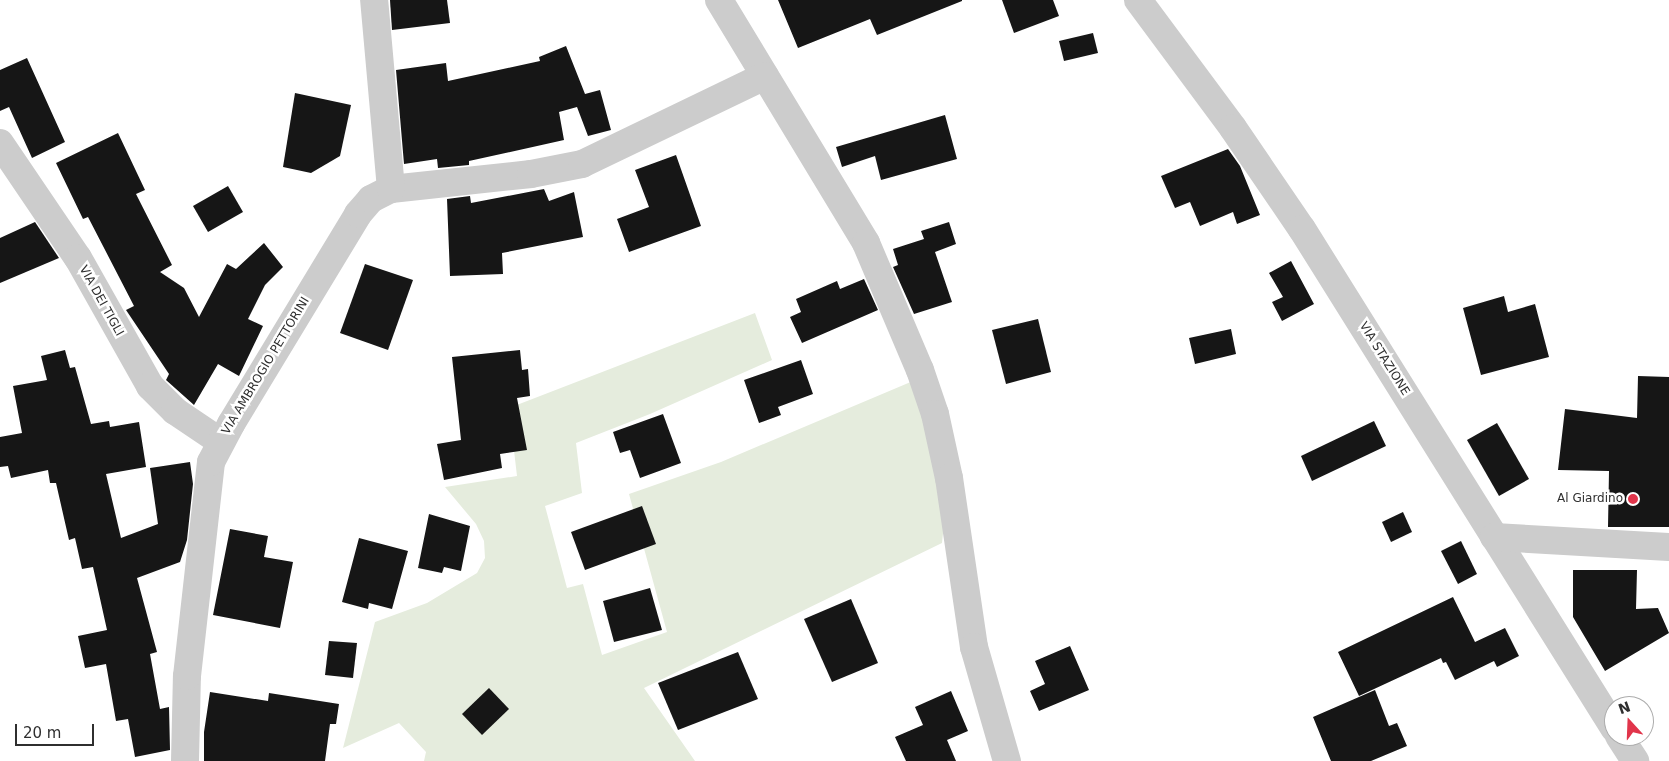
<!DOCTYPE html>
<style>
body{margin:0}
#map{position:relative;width:1669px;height:761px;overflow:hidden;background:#fff;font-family:"DejaVu Sans",sans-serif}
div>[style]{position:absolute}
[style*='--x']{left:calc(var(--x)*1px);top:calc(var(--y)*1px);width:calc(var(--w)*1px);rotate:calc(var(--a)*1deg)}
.green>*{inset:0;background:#e5ecdd}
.building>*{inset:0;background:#161616}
.minor>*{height:28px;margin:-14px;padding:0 14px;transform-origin:14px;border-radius:14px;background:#ccc}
.dots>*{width:14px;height:14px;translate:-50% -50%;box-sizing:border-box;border:2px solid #fff;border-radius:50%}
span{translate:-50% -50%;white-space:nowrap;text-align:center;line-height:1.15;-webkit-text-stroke:5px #fff;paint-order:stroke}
.street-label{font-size:12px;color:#2f2f2f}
.poi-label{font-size:12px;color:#2f2f2f}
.right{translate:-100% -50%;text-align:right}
.north{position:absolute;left:1604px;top:696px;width:50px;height:50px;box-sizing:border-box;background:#fff;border:1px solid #acacac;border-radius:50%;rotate:340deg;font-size:14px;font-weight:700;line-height:20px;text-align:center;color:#2f2f2f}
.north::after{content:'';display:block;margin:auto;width:18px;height:22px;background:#e1354b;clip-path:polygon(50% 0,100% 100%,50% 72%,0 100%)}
.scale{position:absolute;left:15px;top:724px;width:79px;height:22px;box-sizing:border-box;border:2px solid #2f2f2f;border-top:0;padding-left:6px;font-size:15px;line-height:18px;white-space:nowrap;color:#2f2f2f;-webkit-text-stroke:4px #fff;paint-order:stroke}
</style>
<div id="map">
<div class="green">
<i style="clip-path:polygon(755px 313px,772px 360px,650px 414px,576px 443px,582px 493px,545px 506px,567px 588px,583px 584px,602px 655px,667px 632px,629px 494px,721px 462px,913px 381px,932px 446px,944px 524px,942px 543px,644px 688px,695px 761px,424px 761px,426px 752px,399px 723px,343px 748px,375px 622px,427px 603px,477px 573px,485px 558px,484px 541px,476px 524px,445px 487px,517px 476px,509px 408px)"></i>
</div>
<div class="building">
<i style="clip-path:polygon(390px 0,447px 0,450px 23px,392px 30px)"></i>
<i style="clip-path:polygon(778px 0,962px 0,962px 1px,877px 35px,870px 19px,798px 48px)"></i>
<i style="clip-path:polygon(1002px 0,1053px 0,1059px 16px,1014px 33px)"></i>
<i style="clip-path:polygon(1093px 33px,1098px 53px,1064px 61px,1059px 41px)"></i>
<i style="clip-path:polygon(566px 46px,585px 94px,600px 90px,611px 130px,588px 136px,577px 107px,559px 112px,564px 140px,469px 161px,469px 165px,438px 168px,437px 159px,404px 164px,396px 70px,446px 63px,448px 81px,540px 61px,539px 57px)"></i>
<i style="clip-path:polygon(27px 58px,65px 142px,32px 158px,9px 107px,0 111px,0 70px)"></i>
<i style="clip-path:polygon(295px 93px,351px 105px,340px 156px,311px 173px,283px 167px)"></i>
<i style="clip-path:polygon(945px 115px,957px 159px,881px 180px,875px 156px,842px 167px,836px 147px)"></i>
<i style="clip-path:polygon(118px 133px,145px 190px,136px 194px,172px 265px,160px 272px,184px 288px,199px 317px,227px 264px,236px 269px,264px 243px,283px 267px,265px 285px,248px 319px,263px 326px,239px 376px,218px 364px,194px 405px,166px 380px,169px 374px,126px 310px,134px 306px,88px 217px,83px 219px,56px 163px)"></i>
<i style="clip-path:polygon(1228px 149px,1240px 166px,1260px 215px,1237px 224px,1233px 212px,1200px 226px,1190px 202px,1175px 208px,1161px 176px)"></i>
<i style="clip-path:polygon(676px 155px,701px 226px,629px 252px,617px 219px,649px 207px,635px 170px)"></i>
<i style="clip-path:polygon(228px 186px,243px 212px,208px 232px,193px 206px)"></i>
<i style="clip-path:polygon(544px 189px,549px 201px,574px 192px,583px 237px,502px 253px,503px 274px,450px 276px,447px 199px,470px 196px,471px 203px)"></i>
<i style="clip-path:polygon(35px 222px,59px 258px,0 283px,0 238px)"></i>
<i style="clip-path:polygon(949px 222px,956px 244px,935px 252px,952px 302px,914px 314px,893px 267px,898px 265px,893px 249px,924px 239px,921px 231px)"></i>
<i style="clip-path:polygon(1291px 261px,1314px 304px,1282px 321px,1272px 302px,1283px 297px,1269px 273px)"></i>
<i style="clip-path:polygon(365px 264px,413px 280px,388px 350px,340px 333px)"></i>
<i style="clip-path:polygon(864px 279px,878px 310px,802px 343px,790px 317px,801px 312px,796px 299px,837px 281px,840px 289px)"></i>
<i style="clip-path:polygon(1504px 296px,1508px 312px,1535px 304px,1549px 357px,1481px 375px,1463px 308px)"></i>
<i style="clip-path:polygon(1038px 319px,1051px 372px,1006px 384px,992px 330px)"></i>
<i style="clip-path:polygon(1231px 329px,1236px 354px,1195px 364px,1189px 338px)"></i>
<i style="clip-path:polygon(65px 350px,70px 368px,75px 367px,91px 424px,109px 421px,110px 427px,139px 422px,146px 467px,106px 474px,121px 538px,158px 524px,150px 468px,190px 462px,193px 484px,187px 540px,180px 562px,137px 578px,157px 652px,150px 654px,160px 709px,169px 707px,170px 750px,135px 757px,128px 719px,116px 721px,106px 664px,85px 668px,78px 636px,107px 630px,93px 567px,82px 569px,75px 538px,69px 540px,56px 483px,50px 483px,48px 470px,11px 478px,8px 466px,0 467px,0 437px,22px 433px,13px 386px,47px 380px,41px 356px)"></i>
<i style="clip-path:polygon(520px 350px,522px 370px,528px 369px,530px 396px,517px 398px,527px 450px,500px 454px,502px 468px,444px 480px,437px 444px,461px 440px,452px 357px)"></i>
<i style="clip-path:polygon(801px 360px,813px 394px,778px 407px,781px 415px,759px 423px,744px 380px)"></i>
<i style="clip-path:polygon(1638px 376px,1669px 377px,1669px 527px,1608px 527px,1609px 471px,1558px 470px,1565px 409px,1637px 418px)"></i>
<i style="clip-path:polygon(663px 414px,681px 463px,640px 478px,630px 450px,620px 453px,613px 432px)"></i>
<i style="clip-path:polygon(1374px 421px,1386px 446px,1312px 481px,1301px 456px)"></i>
<i style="clip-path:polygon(1497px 423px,1529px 479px,1499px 496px,1467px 440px)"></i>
<i style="clip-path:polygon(642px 506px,656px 544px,585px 570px,571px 532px)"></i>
<i style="clip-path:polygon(1403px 512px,1412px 532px,1391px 542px,1382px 522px)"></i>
<i style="clip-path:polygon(429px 514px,470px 526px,461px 571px,444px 567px,442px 573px,418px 568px)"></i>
<i style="clip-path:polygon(230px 529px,268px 536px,264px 557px,293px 562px,280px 628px,213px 615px)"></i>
<i style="clip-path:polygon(359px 538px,408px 551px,392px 609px,369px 603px,368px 609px,342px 602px)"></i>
<i style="clip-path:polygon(1461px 541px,1477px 574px,1458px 584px,1441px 551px)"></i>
<i style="clip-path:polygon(1573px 570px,1637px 570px,1636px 609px,1658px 608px,1669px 633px,1605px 671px,1573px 617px)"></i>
<i style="clip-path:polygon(650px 588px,662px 630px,614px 642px,603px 601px)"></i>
<i style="clip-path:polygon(1453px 597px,1475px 642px,1505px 628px,1519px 656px,1497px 667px,1494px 661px,1455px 680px,1446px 662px,1443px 663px,1441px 658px,1359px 696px,1338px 652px)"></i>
<i style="clip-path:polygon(851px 599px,878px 663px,832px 682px,804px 619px)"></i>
<i style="clip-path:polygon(329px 641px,357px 643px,353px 678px,325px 675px)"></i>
<i style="clip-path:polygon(1070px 646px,1089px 690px,1039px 711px,1030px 691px,1045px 684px,1035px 661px)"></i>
<i style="clip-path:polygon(738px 652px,758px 699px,678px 730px,658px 683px)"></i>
<i style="clip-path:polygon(489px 688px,509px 709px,482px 735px,462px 714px)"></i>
<i style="clip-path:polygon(1375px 690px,1389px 726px,1397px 723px,1407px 746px,1371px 761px,1331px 761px,1313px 717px)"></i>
<i style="clip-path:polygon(951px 691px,968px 731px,947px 740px,956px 761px,906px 761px,895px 737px,923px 725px,915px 707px)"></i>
<i style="clip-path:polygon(210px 692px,268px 701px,269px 693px,339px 704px,336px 724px,330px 724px,325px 761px,204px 761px,204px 732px)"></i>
</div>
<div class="minor">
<i style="--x:719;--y:0;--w:284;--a:58.8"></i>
<i style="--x:866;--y:243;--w:138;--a:67"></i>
<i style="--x:920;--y:370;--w:46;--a:71.2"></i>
<i style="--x:935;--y:414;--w:66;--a:77.7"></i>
<i style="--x:949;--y:478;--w:171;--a:81.6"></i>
<i style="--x:974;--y:647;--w:119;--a:73.9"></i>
<i style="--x:1138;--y:0;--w:159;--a:53.4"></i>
<i style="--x:1233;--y:128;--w:122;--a:55.7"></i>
<i style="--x:1302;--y:229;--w:589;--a:57.98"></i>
<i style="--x:0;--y:143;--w:139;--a:55.9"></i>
<i style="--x:78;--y:258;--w:147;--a:60.6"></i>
<i style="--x:150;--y:386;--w:35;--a:45"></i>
<i style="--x:175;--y:411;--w:55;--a:34"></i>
<i style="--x:391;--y:189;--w:141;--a:-6.1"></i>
<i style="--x:531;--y:174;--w:52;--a:-11.1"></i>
<i style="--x:582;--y:164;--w:203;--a:-25.7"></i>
<i style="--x:1494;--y:537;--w:175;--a:3.3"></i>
<i style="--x:1619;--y:736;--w:30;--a:57"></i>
<i style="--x:185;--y:761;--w:85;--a:-88.7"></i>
<i style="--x:187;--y:676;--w:215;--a:-83.6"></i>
<i style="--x:211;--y:462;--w:43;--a:-62.2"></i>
<i style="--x:231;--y:424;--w:245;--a:-58.8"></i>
<i style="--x:358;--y:214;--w:20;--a:-49"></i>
<i style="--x:371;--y:199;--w:22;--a:-27"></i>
<i style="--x:391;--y:189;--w:190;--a:-95.1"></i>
</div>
<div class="dots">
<i style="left:1633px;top:499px;background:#e1354b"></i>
</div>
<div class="street-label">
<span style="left:101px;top:301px;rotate:61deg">VIA DEI TIGLI</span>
<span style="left:1384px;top:359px;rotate:58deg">VIA STAZIONE</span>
<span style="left:266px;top:366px;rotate:-59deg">VIA AMBROGIO PETTORINI</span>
</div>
<div class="poi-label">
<span class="right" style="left:1623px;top:499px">Al Giardino</span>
</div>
<div class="north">N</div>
<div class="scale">20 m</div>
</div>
